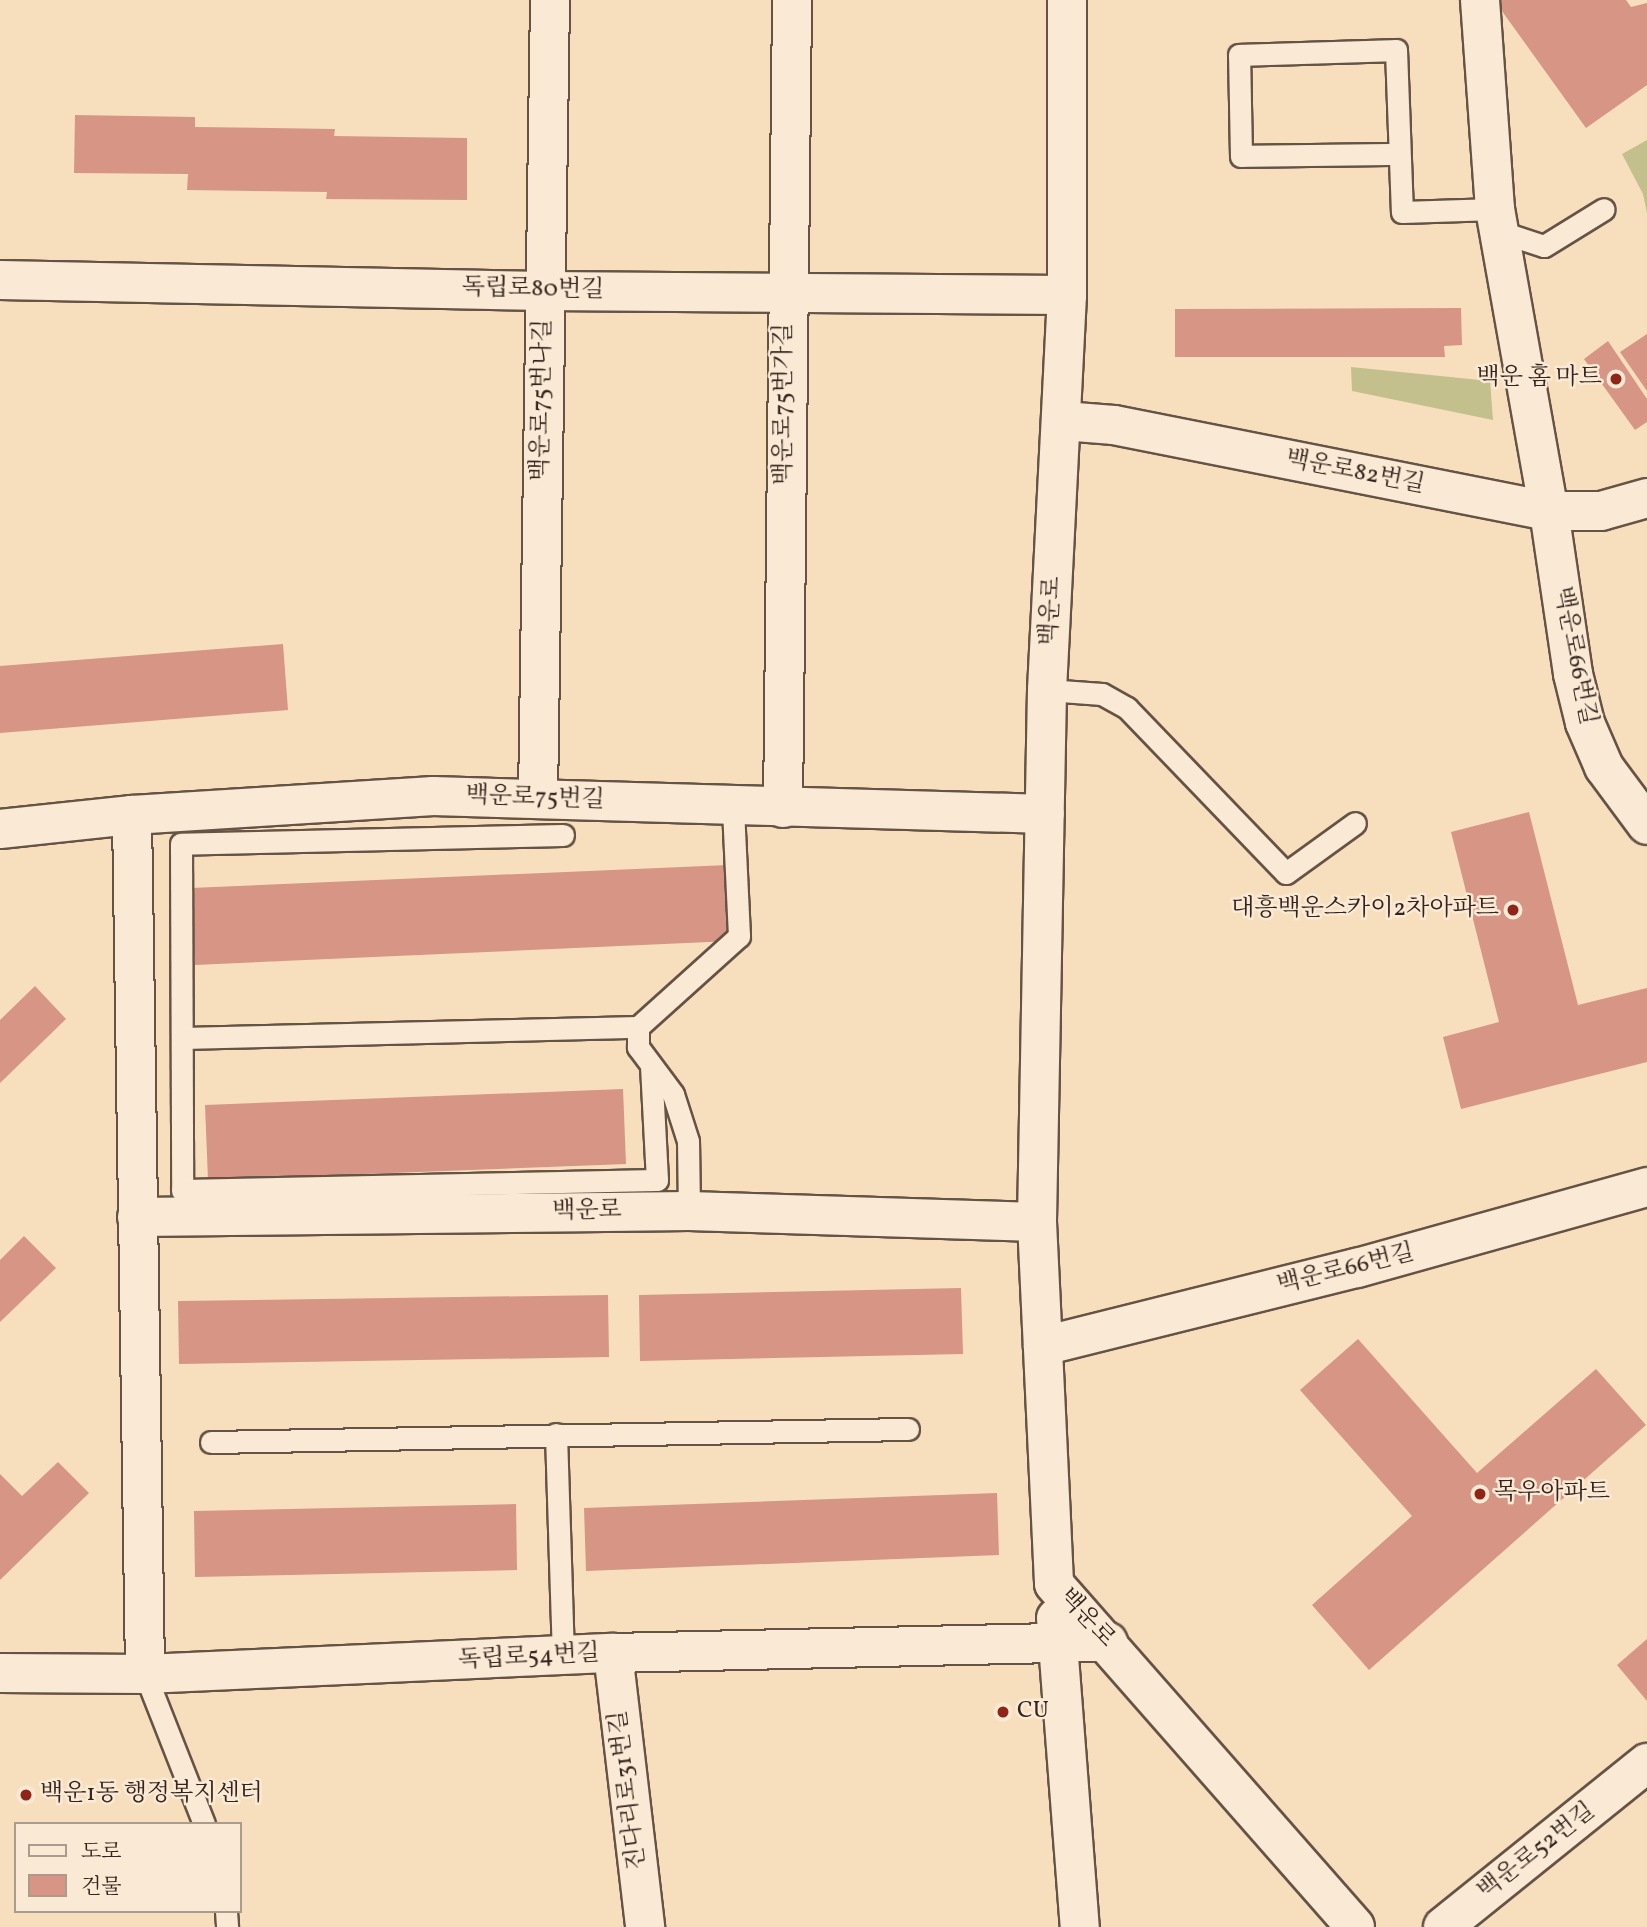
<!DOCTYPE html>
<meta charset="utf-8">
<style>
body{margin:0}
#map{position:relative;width:1647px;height:1927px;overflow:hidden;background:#f7dfbe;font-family:Vollkorn,"Noto Serif KR",serif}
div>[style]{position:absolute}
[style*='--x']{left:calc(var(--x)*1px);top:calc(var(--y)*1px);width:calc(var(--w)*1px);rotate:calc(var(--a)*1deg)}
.green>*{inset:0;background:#c3c08d}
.building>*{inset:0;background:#d69585}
.roads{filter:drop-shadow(2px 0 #665345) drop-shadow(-2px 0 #665345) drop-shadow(0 2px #665345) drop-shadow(0 -2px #665345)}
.service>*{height:21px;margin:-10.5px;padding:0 10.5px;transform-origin:10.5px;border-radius:10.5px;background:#faead5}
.minor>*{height:38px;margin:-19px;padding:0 19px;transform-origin:19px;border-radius:19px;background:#faead5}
.tertiary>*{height:38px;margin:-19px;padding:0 19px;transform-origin:19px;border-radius:19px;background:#faead5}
.dots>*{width:19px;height:19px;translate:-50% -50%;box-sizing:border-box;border:4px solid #faead5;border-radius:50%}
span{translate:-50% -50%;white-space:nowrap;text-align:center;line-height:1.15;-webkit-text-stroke:5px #faead5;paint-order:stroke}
.street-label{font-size:24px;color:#35241d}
.poi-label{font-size:24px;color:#35241d}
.right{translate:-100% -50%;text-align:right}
.left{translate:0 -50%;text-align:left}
.legend{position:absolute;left:14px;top:1822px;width:228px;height:91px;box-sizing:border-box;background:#faead5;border:2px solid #ab9b8b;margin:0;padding:9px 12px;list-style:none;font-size:21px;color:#35241d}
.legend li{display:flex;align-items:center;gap:14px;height:35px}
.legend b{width:35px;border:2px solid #ab9b8b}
</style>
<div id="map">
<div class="green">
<i style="clip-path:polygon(1647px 140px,1647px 213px,1643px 194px,1622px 154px)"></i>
<i style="clip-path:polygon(1351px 367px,1490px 381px,1493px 420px,1352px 391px)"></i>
</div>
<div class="building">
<i style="clip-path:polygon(1494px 0,1626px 0,1631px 7px,1647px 3px,1647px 85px,1586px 128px)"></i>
<i style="clip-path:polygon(75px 115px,195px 117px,195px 127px,335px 129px,334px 136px,467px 138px,467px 200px,326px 199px,327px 192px,187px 190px,188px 174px,74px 173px)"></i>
<i style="clip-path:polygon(1461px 308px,1462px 345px,1444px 346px,1445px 357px,1175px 357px,1175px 309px)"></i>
<i style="clip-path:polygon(1647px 334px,1647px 391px,1620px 352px)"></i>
<i style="clip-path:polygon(1608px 341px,1647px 399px,1647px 422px,1635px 430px,1584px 359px)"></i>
<i style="clip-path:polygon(283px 644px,288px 710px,0 733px,0 666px)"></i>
<i style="clip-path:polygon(1529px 812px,1578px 1005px,1647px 988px,1647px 1062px,1461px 1109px,1443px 1037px,1499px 1022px,1451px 832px)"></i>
<i style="clip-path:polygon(728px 865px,731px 941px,195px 965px,191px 888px)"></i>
<i style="clip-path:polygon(35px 986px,66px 1019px,0 1083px,0 1020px)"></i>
<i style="clip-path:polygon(623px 1089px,626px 1164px,208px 1180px,205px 1105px)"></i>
<i style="clip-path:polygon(24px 1236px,56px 1268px,0 1322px,0 1260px)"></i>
<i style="clip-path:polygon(961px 1288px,963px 1354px,640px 1361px,639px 1295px)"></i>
<i style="clip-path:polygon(608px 1295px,609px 1357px,179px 1364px,178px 1301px)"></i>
<i style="clip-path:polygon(1358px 1339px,1477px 1473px,1596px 1369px,1646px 1425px,1369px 1670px,1312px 1605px,1412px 1516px,1300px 1390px)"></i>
<i style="clip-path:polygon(58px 1462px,89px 1493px,0 1580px,0 1474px,22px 1496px)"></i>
<i style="clip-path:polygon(997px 1493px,999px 1555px,586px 1571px,584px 1508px)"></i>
<i style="clip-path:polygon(516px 1504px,517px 1570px,195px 1577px,194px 1511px)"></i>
<i style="clip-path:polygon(1647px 1639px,1647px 1701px,1617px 1665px)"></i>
</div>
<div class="roads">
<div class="service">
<i style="--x:1399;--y:154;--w:158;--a:179.3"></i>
<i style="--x:1241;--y:156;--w:101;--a:-91.1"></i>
<i style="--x:1239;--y:55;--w:157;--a:-1.8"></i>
<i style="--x:1396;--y:50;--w:162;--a:87.9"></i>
<i style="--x:1402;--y:212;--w:93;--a:-1.8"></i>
<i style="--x:1498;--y:231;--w:48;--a:18.1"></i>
<i style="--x:1544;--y:246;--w:70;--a:-31.7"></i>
<i style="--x:1047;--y:690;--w:55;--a:4.2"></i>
<i style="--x:1102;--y:694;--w:29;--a:29"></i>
<i style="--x:1127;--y:708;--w:229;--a:46.1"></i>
<i style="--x:1286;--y:873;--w:85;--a:-35.9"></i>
<i style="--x:563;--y:835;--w:382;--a:178.7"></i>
<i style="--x:181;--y:844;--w:346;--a:89.8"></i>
<i style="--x:182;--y:1190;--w:475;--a:-1.2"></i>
<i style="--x:657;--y:1180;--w:115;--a:-93"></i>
<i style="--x:183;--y:1038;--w:455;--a:-1.4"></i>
<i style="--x:689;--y:1211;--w:70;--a:-90.8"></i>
<i style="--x:688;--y:1141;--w:49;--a:-107.7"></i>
<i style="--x:673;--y:1094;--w:59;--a:-126.7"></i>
<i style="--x:638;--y:1047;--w:20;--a:-90"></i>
<i style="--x:638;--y:1027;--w:136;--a:-42"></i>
<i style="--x:739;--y:936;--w:129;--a:-92.7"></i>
<i style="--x:556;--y:1434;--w:223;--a:88.2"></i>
<i style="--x:211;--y:1442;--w:697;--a:-1.07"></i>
<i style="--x:145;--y:1674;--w:161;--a:68.5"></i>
<i style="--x:226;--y:1911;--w:16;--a:86"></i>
</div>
<div class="minor">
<i style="--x:1067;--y:0;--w:295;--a:90"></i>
<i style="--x:1067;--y:295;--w:396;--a:92.9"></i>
<i style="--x:1047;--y:690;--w:532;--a:91.08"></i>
<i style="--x:1037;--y:1222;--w:362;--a:87.3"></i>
<i style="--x:1054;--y:1584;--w:456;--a:48.7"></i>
<i style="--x:1480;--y:0;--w:210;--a:85.9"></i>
<i style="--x:1495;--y:209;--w:307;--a:79.9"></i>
<i style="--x:1549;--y:511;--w:165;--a:81.6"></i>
<i style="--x:1573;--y:674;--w:50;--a:76.2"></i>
<i style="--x:1585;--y:723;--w:48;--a:66.6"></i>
<i style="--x:1604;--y:767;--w:72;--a:53.4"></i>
<i style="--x:1063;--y:421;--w:51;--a:4.5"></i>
<i style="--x:1114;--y:425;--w:443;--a:11.2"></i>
<i style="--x:1549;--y:511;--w:52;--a:0"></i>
<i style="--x:1601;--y:511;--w:48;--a:-15.8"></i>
<i style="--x:538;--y:799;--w:799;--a:-89.14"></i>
<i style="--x:783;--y:808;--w:808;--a:-89.36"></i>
<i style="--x:132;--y:815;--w:859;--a:89.13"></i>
<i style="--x:0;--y:829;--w:133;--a:-6.1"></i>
<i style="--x:132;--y:815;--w:302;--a:-3.6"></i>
<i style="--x:433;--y:796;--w:612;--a:1.68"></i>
<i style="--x:137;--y:1217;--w:552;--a:-0.62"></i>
<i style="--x:689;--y:1211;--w:348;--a:1.8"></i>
<i style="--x:1043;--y:1346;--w:324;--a:-14"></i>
<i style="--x:1357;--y:1268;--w:301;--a:-15.6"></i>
<i style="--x:1056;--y:1618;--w:310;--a:85.6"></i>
<i style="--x:613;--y:1653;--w:276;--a:83.3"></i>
<i style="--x:0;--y:1673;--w:145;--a:0.4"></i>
<i style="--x:145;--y:1674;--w:468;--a:-2.6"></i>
<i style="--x:613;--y:1653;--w:495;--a:-1.3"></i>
<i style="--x:1443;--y:1927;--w:262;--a:-38.8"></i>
</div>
<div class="tertiary">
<i style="--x:0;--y:280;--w:544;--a:1.16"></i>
<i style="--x:544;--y:291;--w:523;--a:0.44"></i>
</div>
</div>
<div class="dots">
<i style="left:1616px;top:379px;background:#8f2418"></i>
<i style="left:1513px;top:910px;background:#8f2418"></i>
<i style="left:1480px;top:1494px;background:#8f2418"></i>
<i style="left:1003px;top:1712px;background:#8f2418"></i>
<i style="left:26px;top:1795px;background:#8f2418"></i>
</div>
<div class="street-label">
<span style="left:533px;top:290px;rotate:1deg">독립로80번길</span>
<span style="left:543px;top:400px;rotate:-89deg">백운로75번나길</span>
<span style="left:785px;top:404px;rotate:-90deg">백운로75번가길</span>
<span style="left:1355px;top:473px;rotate:11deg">백운로82번길</span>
<span style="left:1052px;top:611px;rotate:-87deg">백운로</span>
<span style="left:1574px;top:656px;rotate:79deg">백운로66번길</span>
<span style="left:535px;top:799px;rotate:2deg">백운로75번길</span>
<span style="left:587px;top:1212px;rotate:-1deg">백운로</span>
<span style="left:1346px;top:1270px;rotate:-14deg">백운로66번길</span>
<span style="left:1086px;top:1619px;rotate:47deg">백운로</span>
<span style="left:529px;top:1658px;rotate:-3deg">독립로54번길</span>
<span style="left:629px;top:1790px;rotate:-97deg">진다리로31번길</span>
<span style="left:1537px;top:1852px;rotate:-38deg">백운로52번길</span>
</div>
<div class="poi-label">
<span class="right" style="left:1602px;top:379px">백운 홈 마트</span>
<span class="right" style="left:1499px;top:910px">대흥백운스카이2차아파트</span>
<span class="left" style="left:1494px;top:1494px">목우아파트</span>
<span class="left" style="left:1017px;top:1712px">CU</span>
<span class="left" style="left:40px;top:1795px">백운1동 행정복지센터</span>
</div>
<ul class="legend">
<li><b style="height:9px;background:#faead5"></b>도로</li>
<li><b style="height:19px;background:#d69585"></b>건물</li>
</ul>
</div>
